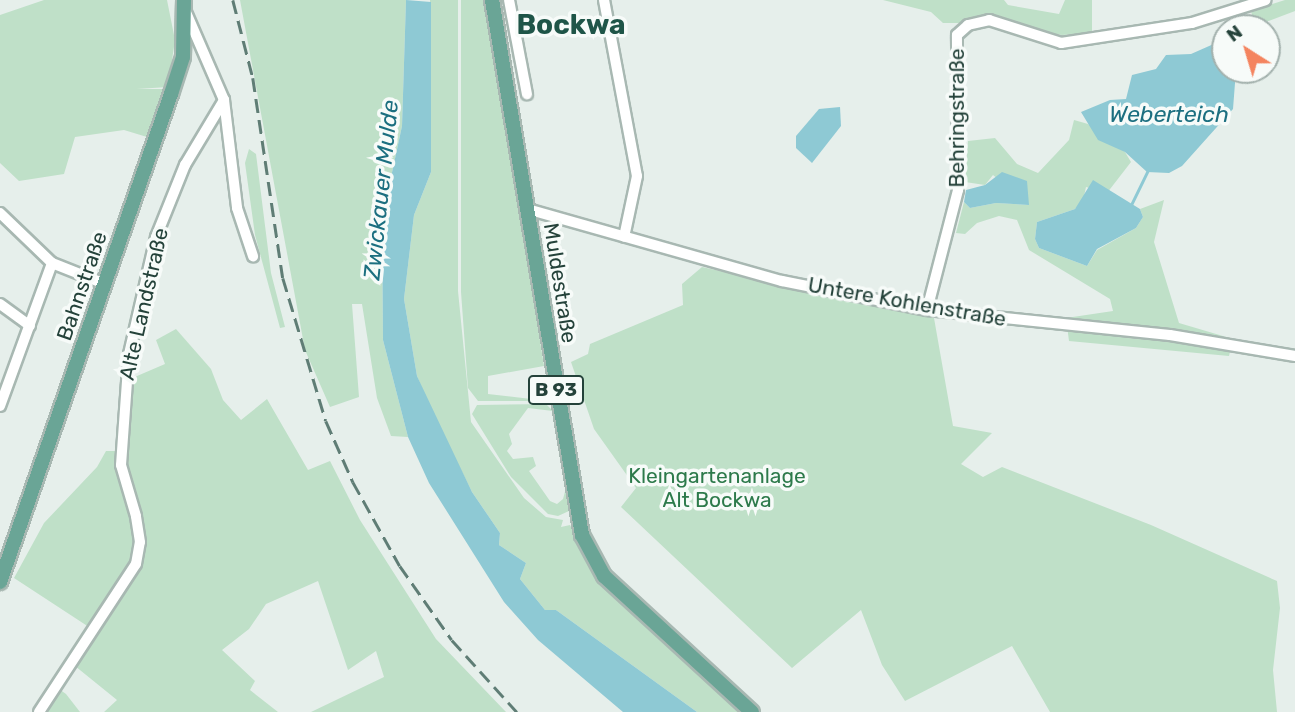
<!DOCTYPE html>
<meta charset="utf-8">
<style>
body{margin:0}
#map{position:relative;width:1295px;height:712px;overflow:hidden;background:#e6efeb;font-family:Rubik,sans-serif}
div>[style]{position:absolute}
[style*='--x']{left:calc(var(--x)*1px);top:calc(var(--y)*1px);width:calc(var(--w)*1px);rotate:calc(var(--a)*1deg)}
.green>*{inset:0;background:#bfe0c8}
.water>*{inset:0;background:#8ec9d4}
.stream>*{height:2.5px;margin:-1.25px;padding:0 1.25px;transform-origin:1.25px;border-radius:1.25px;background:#8ec9d4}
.roads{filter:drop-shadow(2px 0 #a8b8b2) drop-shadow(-2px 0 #a8b8b2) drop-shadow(0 2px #a8b8b2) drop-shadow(0 -2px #a8b8b2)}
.minor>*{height:10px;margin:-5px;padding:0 5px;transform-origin:5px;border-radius:5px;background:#fff}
.major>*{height:14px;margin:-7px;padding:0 7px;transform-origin:7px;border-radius:7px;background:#6aa596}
.rail>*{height:2.5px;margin-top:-1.25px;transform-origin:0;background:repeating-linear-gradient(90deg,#5f7d75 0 14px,transparent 0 21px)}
span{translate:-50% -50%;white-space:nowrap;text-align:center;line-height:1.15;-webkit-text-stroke:7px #f7fbf9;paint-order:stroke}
.shield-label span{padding:2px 5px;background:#f7fbf9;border:2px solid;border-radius:5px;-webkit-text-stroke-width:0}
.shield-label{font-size:19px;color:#24423a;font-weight:700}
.street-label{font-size:21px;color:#24423a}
.park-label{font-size:21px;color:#2d7a4b}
.water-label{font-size:23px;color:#1c6f80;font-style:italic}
.district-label{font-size:28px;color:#1f5548;font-weight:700}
.north{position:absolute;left:1211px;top:14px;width:70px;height:70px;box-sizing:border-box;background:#f7fbf9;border:2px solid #a3b1ad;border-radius:50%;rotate:323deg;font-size:19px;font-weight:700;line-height:28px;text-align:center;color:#24423a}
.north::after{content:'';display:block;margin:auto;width:24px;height:32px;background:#f4845f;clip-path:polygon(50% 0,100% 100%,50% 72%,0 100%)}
</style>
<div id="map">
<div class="green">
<i style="clip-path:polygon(44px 0,167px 0,175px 40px,168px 87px,137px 89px,167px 89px,147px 137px,124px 130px,75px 137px,64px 174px,19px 181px,0 163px,0 15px)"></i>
<i style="clip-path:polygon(240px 0,406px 0,402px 126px,382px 219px,383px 340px,408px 437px,391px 436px,377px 398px,362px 304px,352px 304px,359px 397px,330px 407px,305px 350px)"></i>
<i style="clip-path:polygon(430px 0,458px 0,458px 291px,471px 422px,524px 498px,546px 517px,563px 520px,561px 527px,570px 525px,589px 561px,744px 712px,697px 712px,556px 610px,545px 610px,520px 579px,526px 563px,499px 545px,500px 533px,472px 492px,434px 416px,417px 376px,404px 299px,414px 215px,431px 172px)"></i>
<i style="clip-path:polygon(461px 0,486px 0,544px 366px,488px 376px,488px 394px,548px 401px,478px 401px,468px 388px,461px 292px)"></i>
<i style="clip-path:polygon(883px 0,1004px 0,1008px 5px,1059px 14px,1065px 0,1092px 0,1092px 33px,1062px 35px,990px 23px,943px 23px,931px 12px)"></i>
<i style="clip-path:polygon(1285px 0,1295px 0,1295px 11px,1255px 26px,1251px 11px)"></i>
<i style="clip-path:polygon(1074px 120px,1088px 124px,1125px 152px,1131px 162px,1107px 193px,1086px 187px,1083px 201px,1075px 209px,1037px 222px,1035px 239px,1039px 248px,1087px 266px,1097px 250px,1136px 228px,1143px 217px,1140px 209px,1164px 200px,1154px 242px,1179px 323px,1233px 339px,1229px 356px,1069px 341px,1066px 318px,1113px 311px,1110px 299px,1029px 250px,1017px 220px,999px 216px,977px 223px,965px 234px,956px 233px,964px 202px,970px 208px,996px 203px,1029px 205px,993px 175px,985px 185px,965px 182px,968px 141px,995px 138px,1017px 164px,1038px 173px,1069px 140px)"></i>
<i style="clip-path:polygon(249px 149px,256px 154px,271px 273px,285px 327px,280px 328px,255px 235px,245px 163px)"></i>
<i style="clip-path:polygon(702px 267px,934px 318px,953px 426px,992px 433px,961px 464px,983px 477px,1002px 467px,1151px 525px,1277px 581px,1280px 608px,1273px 670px,1277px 712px,1050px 712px,1012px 646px,905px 701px,882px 665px,861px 610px,792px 668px,621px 507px,636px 488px,594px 429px,571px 362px,588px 354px,590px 344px,683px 305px,682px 284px)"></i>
<i style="clip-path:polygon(176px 329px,211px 369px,223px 400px,241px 420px,267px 399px,308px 470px,330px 461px,360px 520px,436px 639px,506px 712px,311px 712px,384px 677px,376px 651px,348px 670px,318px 581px,266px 604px,249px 629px,222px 650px,255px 681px,250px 690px,278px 712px,104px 712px,117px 700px,75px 666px,95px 631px,14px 578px,44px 523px,97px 467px,106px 451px,127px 451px,130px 379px,165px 364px,156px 340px)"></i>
<i style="clip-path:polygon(546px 404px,553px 411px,528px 408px,509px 434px,512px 444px,507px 451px,513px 459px,533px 457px,536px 466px,529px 471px,550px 501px,557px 504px,563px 499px,566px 488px,569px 511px,558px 516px,548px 514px,511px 477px,472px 414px,477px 405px)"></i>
<i style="clip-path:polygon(59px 689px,66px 694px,80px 712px,43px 712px)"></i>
</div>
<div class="water">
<i style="clip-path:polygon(406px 0,431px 2px,431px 172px,414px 215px,404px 299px,417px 376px,472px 492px,500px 533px,499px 545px,526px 563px,520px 579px,545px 610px,556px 610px,697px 712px,623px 712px,538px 640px,504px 602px,429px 483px,408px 437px,383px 340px,382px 219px,402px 126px)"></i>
<i style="clip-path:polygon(1225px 39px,1225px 70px,1236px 70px,1233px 109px,1182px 166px,1169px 173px,1147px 172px,1125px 152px,1098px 140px,1081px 112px,1110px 100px,1126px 99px,1132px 75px,1156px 69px,1166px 55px,1191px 54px)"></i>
<i style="clip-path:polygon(840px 107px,841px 126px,812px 163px,796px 148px,796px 136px,819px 109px)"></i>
<i style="clip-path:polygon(1002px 172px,1027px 181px,1029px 205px,996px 203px,970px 208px,964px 202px,966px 190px,985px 185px)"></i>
<i style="clip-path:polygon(1093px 180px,1140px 209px,1143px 217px,1136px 228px,1097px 249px,1087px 266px,1039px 248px,1035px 239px,1037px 222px,1075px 209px)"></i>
</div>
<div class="stream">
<i style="--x:1131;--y:205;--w:37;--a:-64"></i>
</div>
<div class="roads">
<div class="minor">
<i style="--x:509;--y:0;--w:96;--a:79.2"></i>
<i style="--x:604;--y:0;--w:179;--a:79.4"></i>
<i style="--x:637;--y:176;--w:62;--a:102"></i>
<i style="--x:224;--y:100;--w:109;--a:83.1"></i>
<i style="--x:237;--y:208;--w:51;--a:71.6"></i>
<i style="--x:527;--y:209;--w:265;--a:15.8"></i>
<i style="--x:782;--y:281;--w:148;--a:11.3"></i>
<i style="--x:927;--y:310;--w:244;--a:5.9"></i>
<i style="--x:1170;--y:335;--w:127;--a:9.5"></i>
<i style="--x:0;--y:213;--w:72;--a:43.9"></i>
<i style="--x:52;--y:263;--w:57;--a:21.6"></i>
<i style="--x:0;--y:304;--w:37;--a:36"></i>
<i style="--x:927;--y:310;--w:124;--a:-75.5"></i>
<i style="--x:958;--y:190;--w:155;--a:-90.4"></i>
<i style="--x:957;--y:35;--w:15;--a:-42"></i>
<i style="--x:968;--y:25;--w:22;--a:-13"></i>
<i style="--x:989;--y:20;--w:76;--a:17.7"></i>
<i style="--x:1061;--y:43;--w:133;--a:-8.7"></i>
<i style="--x:1192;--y:23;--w:77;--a:-17.3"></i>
<i style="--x:0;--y:406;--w:152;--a:-70"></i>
<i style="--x:39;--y:712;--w:177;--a:-56.8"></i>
<i style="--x:136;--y:564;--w:22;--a:-80"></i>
<i style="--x:140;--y:542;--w:26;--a:-99"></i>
<i style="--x:136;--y:516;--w:53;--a:-106.4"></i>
<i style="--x:121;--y:465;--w:111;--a:-85.9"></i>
<i style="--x:129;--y:354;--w:120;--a:-77"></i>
<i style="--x:156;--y:237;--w:78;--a:-68.1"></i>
<i style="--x:185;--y:165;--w:76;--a:-59"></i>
<i style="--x:224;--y:100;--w:96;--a:-113.4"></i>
</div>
<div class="major">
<i style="--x:492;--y:0;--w:543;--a:80.45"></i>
<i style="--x:582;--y:535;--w:47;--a:61.8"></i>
<i style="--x:604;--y:576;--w:201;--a:42.6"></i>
<i style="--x:0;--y:582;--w:517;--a:-70.69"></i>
<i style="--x:171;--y:94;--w:39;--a:-72"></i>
<i style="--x:183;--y:57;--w:57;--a:-89"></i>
</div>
</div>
<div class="rail">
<i style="--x:233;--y:0;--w:81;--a:75.6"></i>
<i style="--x:253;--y:78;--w:202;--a:81.5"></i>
<i style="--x:283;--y:278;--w:149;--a:73.3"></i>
<i style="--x:326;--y:421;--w:67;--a:66.1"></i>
<i style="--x:353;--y:482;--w:96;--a:60.8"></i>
<i style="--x:400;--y:566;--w:90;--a:54.9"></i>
<i style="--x:452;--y:640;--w:97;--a:47.9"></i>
</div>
<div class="shield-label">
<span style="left:556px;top:390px">B 93</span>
</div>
<div class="street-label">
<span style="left:957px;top:118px;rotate:-90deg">Behringstraße</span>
<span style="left:560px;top:283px;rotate:81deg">Muldestraße</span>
<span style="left:82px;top:286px;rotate:-71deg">Bahnstraße</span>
<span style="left:907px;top:302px;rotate:10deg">Untere Kohlenstraße</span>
<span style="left:144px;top:304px;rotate:-77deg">Alte Landstraße</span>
</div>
<div class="park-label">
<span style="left:717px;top:488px">Kleingartenanlage<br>Alt Bockwa</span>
</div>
<div class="water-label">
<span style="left:1169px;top:114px">Weberteich</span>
<span style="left:381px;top:190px;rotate:-84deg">Zwickauer Mulde</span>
</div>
<div class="district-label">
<span style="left:571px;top:25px">Bockwa</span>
</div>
<div class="north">N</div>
</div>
